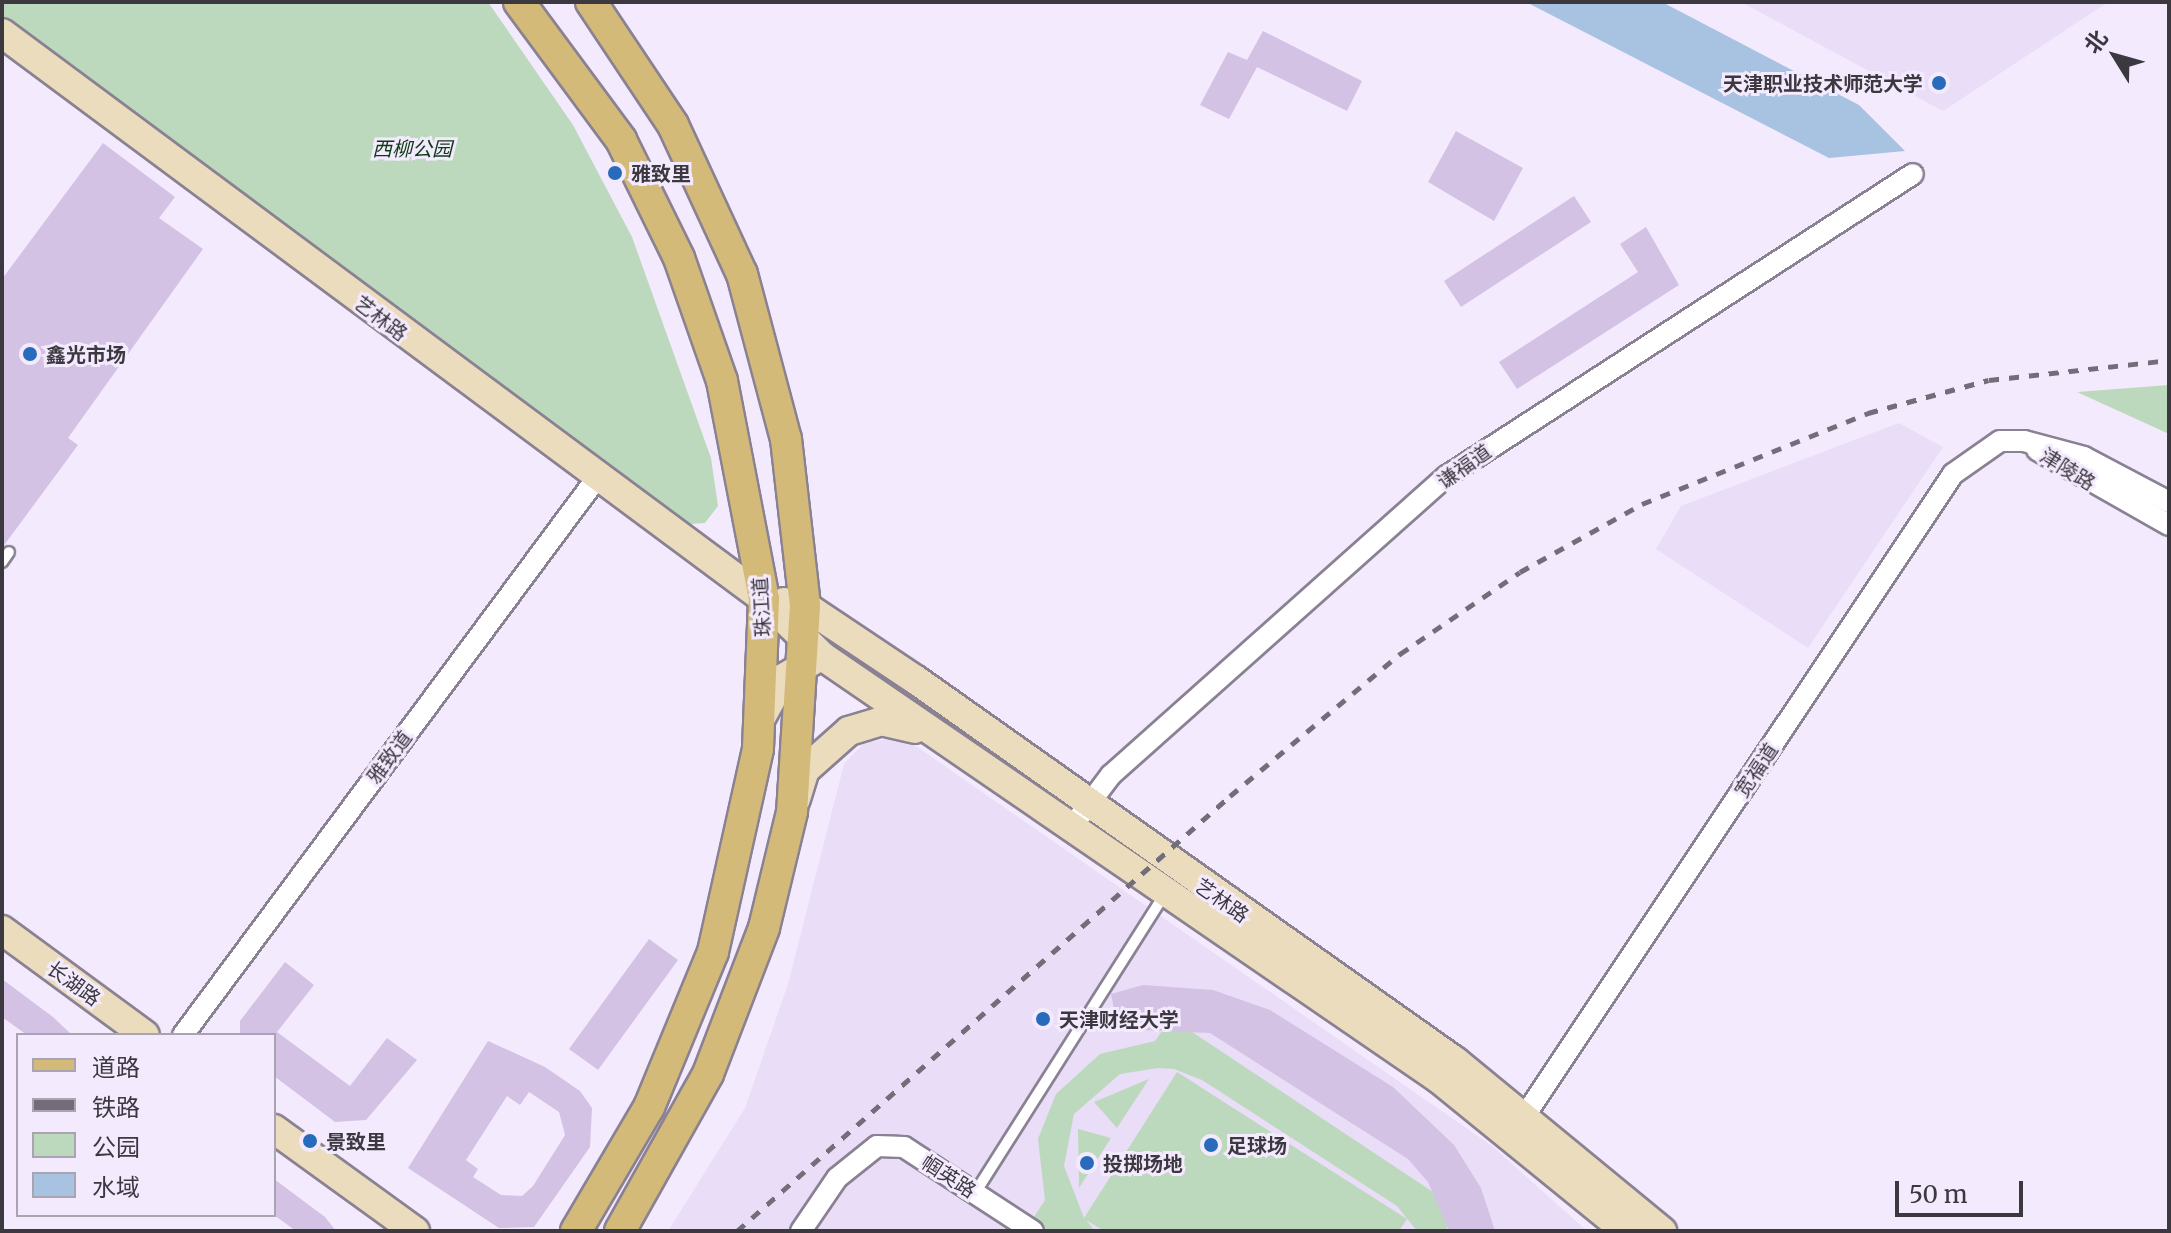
<!DOCTYPE html>
<meta charset="utf-8">
<style>
body{margin:0}
#map{position:relative;width:2171px;height:1233px;overflow:hidden;background:#f4eafe;font-family:Merriweather,"Noto Sans SC",serif}
div>[style]{position:absolute}
[style*='--x']{left:calc(var(--x)*1px);top:calc(var(--y)*1px);width:calc(var(--w)*1px);rotate:calc(var(--a)*1deg)}
.built>*{inset:0;background:#e9ddf7}
.green>*{inset:0;background:#bcd9bd}
.water>*{inset:0;background:#a8c2e1}
.building>*{inset:0;background:#d4c2e5}
.roads{filter:drop-shadow(2px 0 #8a8193) drop-shadow(-2px 0 #8a8193) drop-shadow(0 2px #8a8193) drop-shadow(0 -2px #8a8193)}
.lane>*{height:10px;margin:-5px;padding:0 5px;transform-origin:5px;border-radius:5px;background:#fff}
.street>*{height:20px;margin:-10px;padding:0 10px;transform-origin:10px;border-radius:10px;background:#fff}
.secondary>*{height:28px;margin:-14px;padding:0 14px;transform-origin:14px;border-radius:14px;background:#eadcbc}
.primary>*{height:30px;margin:-15px;padding:0 15px;transform-origin:15px;border-radius:15px;background:#d4ba79}
.rail>*{height:5px;margin-top:-2.5px;transform-origin:0;background:repeating-linear-gradient(90deg,#736d79 0 10px,transparent 0 20px)}
.dots>*{width:22px;height:22px;translate:-50% -50%;box-sizing:border-box;border:4px solid #f4eafe;border-radius:50%}
span{translate:-50% -50%;white-space:nowrap;text-align:center;line-height:1.15;-webkit-text-stroke:6px #f4eafe;paint-order:stroke}
.poi-label{font-size:20px;color:#3c3840;font-weight:700}
.right{translate:-100% -50%;text-align:right}
.left{translate:0 -50%;text-align:left}
.park-label{font-size:20px;color:#0c3b13;font-style:italic}
.street-label{font-size:20px;color:#3c3840}
.frame{position:absolute;inset:0;border:4px solid #3c3840;pointer-events:none}
.legend{position:absolute;left:16px;top:1033px;width:260px;height:184px;box-sizing:border-box;background:#f4eafe;border:2px solid #aaa3b2;margin:0;padding:10px 14px;list-style:none;font-size:24px;color:#3c3840}
.legend li{display:flex;align-items:center;gap:16px;height:40px}
.legend b{width:40px;border:2px solid #aaa3b2}
.north{position:absolute;left:2075px;top:16px;width:80px;height:80px;-webkit-text-stroke:6px #f4eafe;paint-order:stroke;rotate:307deg;font-size:22px;font-weight:700;line-height:32px;text-align:center;color:#3c3840}
.north::after{content:'';display:block;margin:auto;width:28px;height:36px;background:#3c3840;clip-path:polygon(50% 0,100% 100%,50% 72%,0 100%)}
.scale{position:absolute;left:1895px;top:1181px;width:128px;height:36px;box-sizing:border-box;border:4px solid #3c3840;border-top:0;padding-left:10px;font-size:24px;line-height:28px;white-space:nowrap;color:#3c3840;-webkit-text-stroke:6px #f4eafe;paint-order:stroke}
</style>
<div id="map">
<div class="built">
<i style="clip-path:polygon(1741px 2px,2108px 2px,1943px 111px)"></i>
<i style="clip-path:polygon(1899px 423px,1943px 447px,1808px 648px,1656px 549px,1681px 506px)"></i>
<i style="clip-path:polygon(887px 739px,913px 744px,1492px 1146px,1587px 1231px,668px 1231px,745px 1108px,788px 984px,844px 764px,864px 743px)"></i>
</div>
<div class="green">
<i style="clip-path:polygon(2px 2px,488px 2px,573px 125px,632px 237px,711px 458px,718px 506px,705px 523px,677px 525px,2px 25px)"></i>
<i style="clip-path:polygon(2169px 385px,2169px 434px,2077px 392px)"></i>
<i style="clip-path:polygon(1171px 1018px,1454px 1206px,1446px 1231px,1417px 1231px,1397px 1206px,1202px 1080px,1174px 1069px,1158px 1068px,1120px 1074px,1074px 1114px,1064px 1166px,1084px 1218px,1177px 1072px,1407px 1219px,1399px 1231px,1104px 1231px,1086px 1220px,1095px 1231px,1049px 1231px,1032px 1220px,1045px 1200px,1038px 1139px,1056px 1094px,1100px 1054px,1155px 1041px)"></i>
<i style="clip-path:polygon(1149px 1079px,1117px 1128px,1094px 1102px)"></i>
<i style="clip-path:polygon(1078px 1129px,1111px 1138px,1079px 1188px)"></i>
</div>
<div class="water">
<i style="clip-path:polygon(1526px 2px,1662px 2px,1859px 105px,1905px 151px,1829px 158px)"></i>
</div>
<div class="building">
<i style="clip-path:polygon(1263px 31px,1362px 81px,1347px 111px,1257px 67px,1229px 119px,1200px 105px,1228px 52px,1247px 60px)"></i>
<i style="clip-path:polygon(1456px 131px,1523px 168px,1494px 221px,1428px 182px)"></i>
<i style="clip-path:polygon(103px 143px,175px 197px,159px 218px,203px 249px,68px 438px,78px 445px,2px 548px,2px 279px)"></i>
<i style="clip-path:polygon(1574px 196px,1591px 222px,1461px 307px,1444px 281px)"></i>
<i style="clip-path:polygon(1646px 227px,1679px 285px,1517px 389px,1499px 362px,1638px 272px,1620px 244px)"></i>
<i style="clip-path:polygon(649px 939px,678px 960px,598px 1070px,569px 1049px)"></i>
<i style="clip-path:polygon(285px 962px,314px 985px,277px 1032px,350px 1086px,387px 1038px,417px 1060px,366px 1120px,335px 1122px,274px 1076px,274px 1035px,240px 1035px,240px 1021px)"></i>
<i style="clip-path:polygon(2px 979px,53px 1017px,72px 1035px,27px 1035px,2px 1017px)"></i>
<i style="clip-path:polygon(1143px 985px,1213px 990px,1270px 1010px,1393px 1087px,1454px 1145px,1481px 1188px,1495px 1231px,1449px 1231px,1428px 1182px,1408px 1159px,1210px 1033px,1118px 1029px,1111px 994px)"></i>
<i style="clip-path:polygon(evenodd,488px 1041px,545px 1067px,580px 1091px,592px 1108px,590px 1147px,534px 1227px,499px 1228px,408px 1168px,488px 1041px,529px 1092px,559px 1112px,565px 1135px,533px 1186px,522px 1196px,501px 1195px,473px 1177px,478px 1169px,466px 1160px,507px 1096px,520px 1105px,529px 1092px)"></i>
<i style="clip-path:polygon(274px 1179px,325px 1217px,336px 1231px,296px 1231px,274px 1215px)"></i>
</div>
<div class="roads">
<div class="lane">
<i style="--x:2;--y:562;--w:12;--a:-55"></i>
<i style="--x:975;--y:1193;--w:354;--a:-57.6"></i>
</div>
<div class="street">
<i style="--x:2037;--y:450;--w:152;--a:29.6"></i>
<i style="--x:1071;--y:828;--w:66;--a:-53"></i>
<i style="--x:1111;--y:775;--w:450;--a:-41.7"></i>
<i style="--x:1447;--y:476;--w:555;--a:-32.95"></i>
<i style="--x:183;--y:1035;--w:693;--a:-53.39"></i>
<i style="--x:1518;--y:1126;--w:784;--a:-56.29"></i>
<i style="--x:1953;--y:474;--w:57;--a:-35.1"></i>
<i style="--x:2000;--y:441;--w:24;--a:0"></i>
<i style="--x:2024;--y:441;--w:62;--a:14.9"></i>
<i style="--x:2084;--y:457;--w:96;--a:27.9"></i>
<i style="--x:801;--y:1231;--w:64;--a:-55.8"></i>
<i style="--x:837;--y:1178;--w:51;--a:-38.7"></i>
<i style="--x:877;--y:1146;--w:27;--a:2"></i>
<i style="--x:904;--y:1147;--w:154;--a:33.1"></i>
</div>
<div class="secondary">
<i style="--x:2;--y:33;--w:949;--a:36.6"></i>
<i style="--x:764;--y:599;--w:81;--a:44.5"></i>
<i style="--x:822;--y:656;--w:748;--a:34.43"></i>
<i style="--x:1439;--y:1079;--w:241;--a:39.1"></i>
<i style="--x:784;--y:602;--w:21;--a:11"></i>
<i style="--x:805;--y:606;--w:133;--a:33.7"></i>
<i style="--x:916;--y:680;--w:660;--a:35.26"></i>
<i style="--x:1455;--y:1061;--w:268;--a:39.4"></i>
<i style="--x:762;--y:716;--w:43;--a:-61.1"></i>
<i style="--x:783;--y:678;--w:39;--a:-30"></i>
<i style="--x:796;--y:799;--w:30;--a:-73"></i>
<i style="--x:805;--y:770;--w:59;--a:-41.6"></i>
<i style="--x:849;--y:731;--w:34;--a:-17"></i>
<i style="--x:881;--y:721;--w:35;--a:13"></i>
<i style="--x:2;--y:930;--w:177;--a:36.3"></i>
<i style="--x:274;--y:1129;--w:174;--a:35.9"></i>
</div>
<div class="primary">
<i style="--x:519;--y:2;--w:172;--a:53.5"></i>
<i style="--x:621;--y:140;--w:131;--a:63.8"></i>
<i style="--x:679;--y:258;--w:130;--a:70.7"></i>
<i style="--x:722;--y:381;--w:222;--a:79.1"></i>
<i style="--x:764;--y:599;--w:150;--a:92.3"></i>
<i style="--x:758;--y:749;--w:208;--a:102.5"></i>
<i style="--x:713;--y:952;--w:168;--a:112.4"></i>
<i style="--x:649;--y:1107;--w:144;--a:120.5"></i>
<i style="--x:591;--y:2;--w:148;--a:56.3"></i>
<i style="--x:673;--y:125;--w:164;--a:65.2"></i>
<i style="--x:742;--y:274;--w:171;--a:75.1"></i>
<i style="--x:786;--y:439;--w:168;--a:83.5"></i>
<i style="--x:805;--y:606;--w:206;--a:93.6"></i>
<i style="--x:792;--y:812;--w:119;--a:103.6"></i>
<i style="--x:764;--y:928;--w:156;--a:111"></i>
<i style="--x:708;--y:1074;--w:180;--a:119.3"></i>
</div>
</div>
<div class="rail">
<i style="--x:737;--y:1231;--w:657;--a:-41.42"></i>
<i style="--x:1230;--y:796;--w:222;--a:-39.9"></i>
<i style="--x:1400;--y:654;--w:145;--a:-34.3"></i>
<i style="--x:1520;--y:572;--w:140;--a:-29.1"></i>
<i style="--x:1642;--y:504;--w:244;--a:-21.9"></i>
<i style="--x:1868;--y:413;--w:125;--a:-15.3"></i>
<i style="--x:1989;--y:380;--w:181;--a:-6.3"></i>
</div>
<div class="dots">
<i style="left:1939px;top:83px;background:#286bbc"></i>
<i style="left:615px;top:173px;background:#286bbc"></i>
<i style="left:30px;top:354px;background:#286bbc"></i>
<i style="left:1043px;top:1019px;background:#286bbc"></i>
<i style="left:310px;top:1141px;background:#286bbc"></i>
<i style="left:1211px;top:1145px;background:#286bbc"></i>
<i style="left:1087px;top:1163px;background:#286bbc"></i>
</div>
<div class="poi-label">
<span class="right" style="left:1923px;top:83px">天津职业技术师范大学</span>
<span class="left" style="left:631px;top:173px">雅致里</span>
<span class="left" style="left:46px;top:354px">鑫光市场</span>
<span class="left" style="left:1059px;top:1019px">天津财经大学</span>
<span class="left" style="left:326px;top:1141px">景致里</span>
<span class="left" style="left:1227px;top:1145px">足球场</span>
<span class="left" style="left:1103px;top:1163px">投掷场地</span>
</div>
<div class="park-label">
<span style="left:412px;top:148px">西柳公园</span>
</div>
<div class="street-label">
<span style="left:381px;top:318px;rotate:37deg">艺林路</span>
<span style="left:1464px;top:466px;rotate:-35deg">谦福道</span>
<span style="left:2068px;top:469px;rotate:32deg">津陵路</span>
<span style="left:761px;top:607px;rotate:-93deg">珠江道</span>
<span style="left:389px;top:757px;rotate:-53deg">雅致道</span>
<span style="left:1756px;top:770px;rotate:-56deg">宽福道</span>
<span style="left:1222px;top:900px;rotate:35deg">艺林路</span>
<span style="left:74px;top:983px;rotate:36deg">长湖路</span>
<span style="left:949px;top:1176px;rotate:33deg">帼英路</span>
</div>
<div class="frame"></div>
<ul class="legend">
<li><b style="height:10px;background:#d4ba79"></b>道路</li>
<li><b style="height:10px;background:#736d79"></b>铁路</li>
<li><b style="height:22px;background:#bcd9bd"></b>公园</li>
<li><b style="height:22px;background:#a8c2e1"></b>水域</li>
</ul>
<div class="north">北</div>
<div class="scale">50 m</div>
</div>
